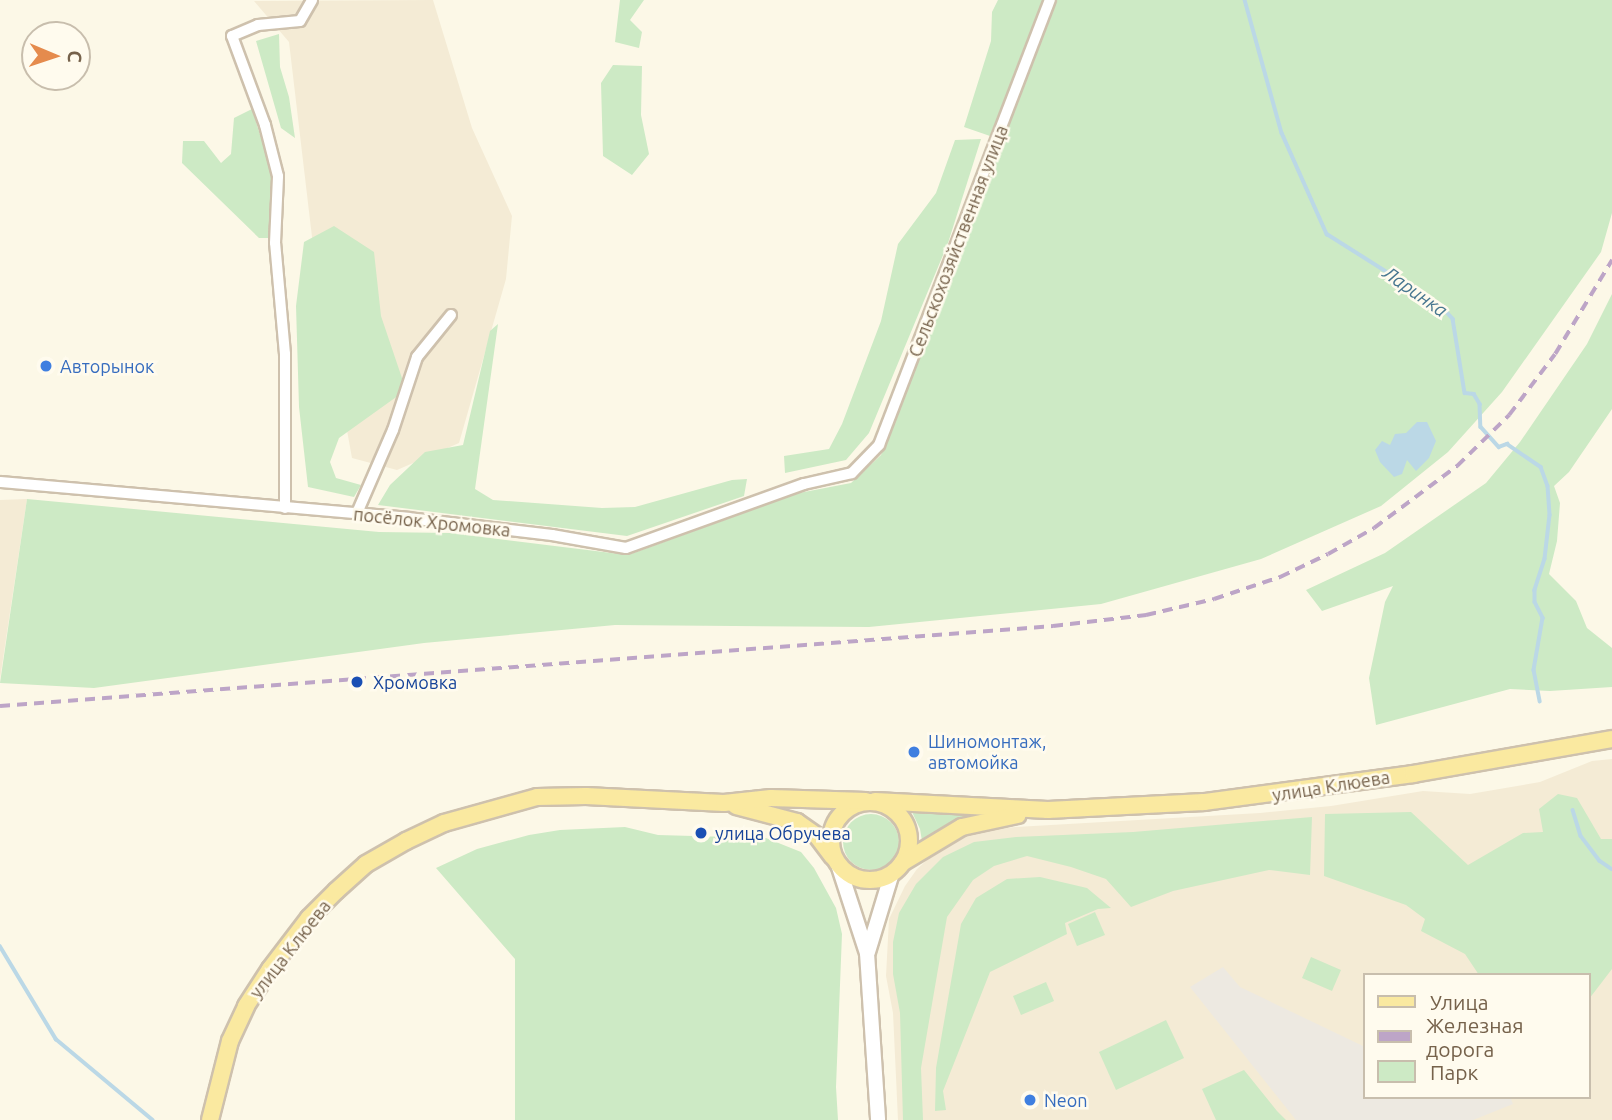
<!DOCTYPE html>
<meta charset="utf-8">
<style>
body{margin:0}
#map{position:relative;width:1612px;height:1120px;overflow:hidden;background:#fcf8e7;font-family:Ubuntu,sans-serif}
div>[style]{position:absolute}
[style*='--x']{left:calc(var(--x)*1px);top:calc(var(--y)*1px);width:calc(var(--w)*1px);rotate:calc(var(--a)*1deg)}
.residential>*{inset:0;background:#f4ebd5}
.industrial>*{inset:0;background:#ede9e1}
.green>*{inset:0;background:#cdeac5}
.round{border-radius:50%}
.water>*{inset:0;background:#bbd8e6}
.stream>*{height:3.5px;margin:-1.75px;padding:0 1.75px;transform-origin:1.75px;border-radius:1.75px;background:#bbd8e6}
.roads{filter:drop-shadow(2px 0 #cec1ad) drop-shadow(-2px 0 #cec1ad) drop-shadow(0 2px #cec1ad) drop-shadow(0 -2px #cec1ad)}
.street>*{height:10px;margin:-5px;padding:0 5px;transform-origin:5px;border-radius:5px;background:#fff}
.secondary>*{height:14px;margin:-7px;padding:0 7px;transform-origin:7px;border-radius:7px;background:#fff}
.primary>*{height:16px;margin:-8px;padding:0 8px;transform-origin:8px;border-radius:8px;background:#fae9a0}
.primary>.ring{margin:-8px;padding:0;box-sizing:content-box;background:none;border:16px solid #fae9a0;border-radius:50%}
.rail>*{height:3.5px;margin-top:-1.75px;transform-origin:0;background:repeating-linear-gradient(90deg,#bda5c7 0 10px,transparent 0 17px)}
.dots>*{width:19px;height:19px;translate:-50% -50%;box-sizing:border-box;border:4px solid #fffbee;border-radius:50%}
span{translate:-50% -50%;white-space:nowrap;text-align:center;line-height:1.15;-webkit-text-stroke:5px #fffbee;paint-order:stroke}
.street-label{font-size:18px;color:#76624b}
.shop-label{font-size:18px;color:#366cbe}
.left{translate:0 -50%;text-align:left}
.transit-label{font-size:18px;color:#164399}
.water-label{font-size:19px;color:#487790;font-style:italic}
.legend{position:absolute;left:1363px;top:973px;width:228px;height:126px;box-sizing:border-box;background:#fffbee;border:2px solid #c8bead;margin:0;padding:9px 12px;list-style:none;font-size:21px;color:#76624b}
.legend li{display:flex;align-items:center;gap:14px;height:35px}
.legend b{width:35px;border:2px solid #c8bead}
.north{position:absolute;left:21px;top:21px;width:70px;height:70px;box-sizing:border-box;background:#fffbee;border:2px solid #c8bead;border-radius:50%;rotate:92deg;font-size:19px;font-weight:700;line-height:28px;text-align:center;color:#76624b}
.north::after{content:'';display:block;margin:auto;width:24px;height:32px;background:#e58b4d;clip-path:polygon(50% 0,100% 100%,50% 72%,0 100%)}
</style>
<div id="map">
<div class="residential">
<i style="clip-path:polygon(433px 0,472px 128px,512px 216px,506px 279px,459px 443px,397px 470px,352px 458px,312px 237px,289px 42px,254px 1px)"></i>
<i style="clip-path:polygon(27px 499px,0 679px,0 500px)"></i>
<i style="clip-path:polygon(evenodd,1612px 759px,1612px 1120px,898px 1120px,893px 1013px,886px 976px,889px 919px,905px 886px,917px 869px,938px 850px,959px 839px,982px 831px,1015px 827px,1260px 813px,1331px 806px,1423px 791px,1470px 794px,1540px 782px,1592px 761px,1612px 759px,1365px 975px,1589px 975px,1589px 1097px,1365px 1097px,1365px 975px)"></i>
</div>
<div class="industrial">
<i style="clip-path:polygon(1223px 967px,1240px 987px,1365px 1047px,1365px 1097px,1510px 1097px,1513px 1104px,1473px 1120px,1296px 1120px,1190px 987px)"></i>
</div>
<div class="green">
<i style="clip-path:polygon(620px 0,644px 0,630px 20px,642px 32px,639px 48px,615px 42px)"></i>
<i style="clip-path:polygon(998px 0,1044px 0,990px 136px,964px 127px,991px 41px,992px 12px)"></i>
<i style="clip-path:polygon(1057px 0,1612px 0,1612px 213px,1601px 252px,1502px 392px,1448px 452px,1381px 506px,1261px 559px,1101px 604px,869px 627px,615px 625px,424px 643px,94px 688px,0 683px,27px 499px,379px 532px,450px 533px,628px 555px,799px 493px,851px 483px,881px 455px)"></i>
<i style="clip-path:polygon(279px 34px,280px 67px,289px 97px,295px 138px,281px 128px,256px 41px)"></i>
<i style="clip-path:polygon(613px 65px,642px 66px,641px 115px,649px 154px,632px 175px,603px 156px,601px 83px)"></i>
<i style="clip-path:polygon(252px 109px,268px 160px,274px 191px,268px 238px,259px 238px,182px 163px,183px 141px,204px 141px,221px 163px,231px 154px,234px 118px)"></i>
<i style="clip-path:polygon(981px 139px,948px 243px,869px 433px,846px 460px,785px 473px,784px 456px,829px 449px,842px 424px,881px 321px,898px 244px,936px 193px,955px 140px)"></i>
<i style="clip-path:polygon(334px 226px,374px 252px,381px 316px,406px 390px,339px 438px,330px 462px,336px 478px,361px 485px,354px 497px,308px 487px,299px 407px,296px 306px,304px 242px)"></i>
<i style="clip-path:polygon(1612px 294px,1612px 409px,1569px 472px,1554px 486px,1560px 503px,1557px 541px,1549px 574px,1576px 601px,1587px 628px,1612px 648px,1612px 687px,1550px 691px,1510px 689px,1376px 725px,1369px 678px,1385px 602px,1393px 586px,1322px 611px,1306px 590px,1385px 553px,1486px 483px,1520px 442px,1587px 344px)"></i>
<i style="clip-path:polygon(498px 324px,475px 489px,493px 500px,602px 508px,635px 507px,732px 480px,747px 479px,744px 496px,627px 536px,378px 505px,390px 485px,425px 452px,463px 445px,490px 331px)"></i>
<i style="clip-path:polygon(1558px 794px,1577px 798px,1601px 839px,1612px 839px,1612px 969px,1589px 999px,1589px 975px,1479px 975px,1465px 954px,1421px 931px,1425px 919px,1406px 905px,1324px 876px,1325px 814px,1411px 812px,1468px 865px,1523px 833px,1543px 832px,1539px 809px)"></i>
<i style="clip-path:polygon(912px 812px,977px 814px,947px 824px,922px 841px,920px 829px)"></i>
<i class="round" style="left:843px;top:814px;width:56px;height:56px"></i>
<i style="clip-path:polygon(1312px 817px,1310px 875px,1269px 870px,1173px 891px,1131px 907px,1106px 879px,1071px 867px,1027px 856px,994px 866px,973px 880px,947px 917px,921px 1068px,923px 1120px,903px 1120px,900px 1013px,893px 974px,893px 942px,899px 913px,916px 884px,943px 857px,974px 842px,1016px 837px,1133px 832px)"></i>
<i style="clip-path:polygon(625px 827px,658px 835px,766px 838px,801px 852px,814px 868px,836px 908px,842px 934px,836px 1087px,838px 1120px,515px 1120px,515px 959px,436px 868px,477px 849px,529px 835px,560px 830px)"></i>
<i style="clip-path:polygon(1040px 877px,1087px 888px,1111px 908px,1098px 909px,1065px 923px,1067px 934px,990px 972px,943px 1091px,946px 1110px,935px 1111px,936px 1068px,961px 924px,976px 898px,1007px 879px)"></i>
<i style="clip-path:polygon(1095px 912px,1105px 935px,1077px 946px,1068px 924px)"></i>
<i style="clip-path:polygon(1311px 957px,1341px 970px,1332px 991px,1302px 978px)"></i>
<i style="clip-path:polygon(1046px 982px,1054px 1001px,1021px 1015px,1013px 996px)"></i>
<i style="clip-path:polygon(1166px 1020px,1184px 1058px,1116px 1090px,1099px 1052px)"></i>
<i style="clip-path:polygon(1244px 1070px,1277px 1111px,1286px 1120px,1216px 1120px,1202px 1089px)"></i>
</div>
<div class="water">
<i style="clip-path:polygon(1417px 422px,1427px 422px,1436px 441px,1429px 458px,1416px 471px,1407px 460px,1402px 474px,1394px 477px,1380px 462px,1375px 450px,1382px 441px,1390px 445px,1395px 434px,1406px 433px)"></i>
</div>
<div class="stream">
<i style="--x:1245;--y:0;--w:138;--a:74.5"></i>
<i style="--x:1282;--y:133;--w:111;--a:66"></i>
<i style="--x:1327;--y:234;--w:135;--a:32.3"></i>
<i style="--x:1441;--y:306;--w:18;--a:47"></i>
<i style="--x:1453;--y:319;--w:75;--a:80.8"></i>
<i style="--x:1465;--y:393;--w:9;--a:6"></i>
<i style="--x:1474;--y:394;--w:12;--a:59"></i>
<i style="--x:1480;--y:404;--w:23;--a:88"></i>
<i style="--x:1481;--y:427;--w:27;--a:48"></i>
<i style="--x:1499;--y:447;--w:9;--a:-21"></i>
<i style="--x:1507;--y:444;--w:41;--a:34.1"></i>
<i style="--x:1541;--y:467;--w:20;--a:70"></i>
<i style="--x:1548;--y:486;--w:29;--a:86"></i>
<i style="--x:1550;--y:515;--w:44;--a:96.5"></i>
<i style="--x:1545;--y:559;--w:33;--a:108"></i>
<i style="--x:1535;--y:590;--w:12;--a:90"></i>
<i style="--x:1535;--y:602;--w:18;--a:63"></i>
<i style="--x:1543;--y:618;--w:53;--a:99.8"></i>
<i style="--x:1534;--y:670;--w:32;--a:79"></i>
<i style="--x:1573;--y:810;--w:27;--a:73"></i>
<i style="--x:1581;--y:836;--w:31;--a:53"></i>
<i style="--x:1600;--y:861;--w:14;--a:34"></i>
<i style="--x:0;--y:946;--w:109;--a:58.9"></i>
<i style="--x:56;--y:1039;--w:126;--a:39.9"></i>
</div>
<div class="roads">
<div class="street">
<i style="--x:0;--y:482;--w:410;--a:5"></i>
<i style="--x:408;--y:518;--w:145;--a:6.7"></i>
<i style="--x:552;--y:535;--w:75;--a:10"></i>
<i style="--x:626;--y:548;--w:189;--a:-19.8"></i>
<i style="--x:804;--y:484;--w:49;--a:-12.9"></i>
<i style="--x:852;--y:473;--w:39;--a:-46"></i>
<i style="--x:879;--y:445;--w:477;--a:-69"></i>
<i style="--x:285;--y:508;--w:154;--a:-90"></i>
<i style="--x:285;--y:354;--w:111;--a:-95.1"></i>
<i style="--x:275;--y:243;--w:67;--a:-87.4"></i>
<i style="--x:278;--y:176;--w:53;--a:-104.3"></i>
<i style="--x:265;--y:125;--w:95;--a:-110.3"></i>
<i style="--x:232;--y:36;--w:28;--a:-23"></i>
<i style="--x:258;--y:25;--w:42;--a:-5.4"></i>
<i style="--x:300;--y:21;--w:24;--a:-60"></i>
<i style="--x:357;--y:513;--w:90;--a:-66.6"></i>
<i style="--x:393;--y:430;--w:77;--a:-71.8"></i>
<i style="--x:417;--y:357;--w:54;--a:-51"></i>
</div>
<div class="secondary">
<i style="--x:838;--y:864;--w:94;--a:72"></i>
<i style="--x:867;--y:953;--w:167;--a:86.2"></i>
<i style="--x:868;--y:952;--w:83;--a:-73.1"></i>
</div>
<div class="primary">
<i style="--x:875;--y:801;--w:173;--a:3"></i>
<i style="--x:1048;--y:810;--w:156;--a:-2.9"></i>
<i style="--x:1204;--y:802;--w:211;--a:-7.6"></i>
<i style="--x:1413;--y:774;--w:202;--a:-10"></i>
<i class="ring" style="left:831px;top:802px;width:62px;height:62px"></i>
<i style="--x:736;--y:806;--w:63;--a:14.7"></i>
<i style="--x:797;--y:822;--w:24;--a:35"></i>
<i style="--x:817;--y:836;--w:26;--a:53"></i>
<i style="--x:902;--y:863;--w:70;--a:-31"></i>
<i style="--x:962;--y:827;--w:57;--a:-12.1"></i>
<i style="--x:210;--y:1120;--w:81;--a:-75.8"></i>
<i style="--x:230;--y:1041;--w:38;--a:-65"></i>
<i style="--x:246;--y:1006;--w:44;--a:-57"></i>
<i style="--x:270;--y:969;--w:64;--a:-52.6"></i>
<i style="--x:309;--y:918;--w:38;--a:-45"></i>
<i style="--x:336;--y:891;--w:40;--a:-42"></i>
<i style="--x:366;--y:864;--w:46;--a:-29.9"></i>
<i style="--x:406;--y:841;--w:42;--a:-25.3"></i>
<i style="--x:444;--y:823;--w:97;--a:-15.6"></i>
<i style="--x:537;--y:797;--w:49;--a:-1.2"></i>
<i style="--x:586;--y:796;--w:138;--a:2.9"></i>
<i style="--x:724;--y:803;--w:47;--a:-6.1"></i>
<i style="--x:771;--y:798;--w:95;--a:1.8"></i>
</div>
</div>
<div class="rail">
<i style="--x:0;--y:706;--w:1056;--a:-4.34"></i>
<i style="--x:1053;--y:626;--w:94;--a:-6.7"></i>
<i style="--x:1146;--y:615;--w:70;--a:-13.2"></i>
<i style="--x:1214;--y:599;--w:70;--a:-18.4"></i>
<i style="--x:1280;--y:577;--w:53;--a:-25.6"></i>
<i style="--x:1328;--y:554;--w:53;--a:-29.5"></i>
<i style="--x:1374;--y:528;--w:104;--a:-36.8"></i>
<i style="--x:1457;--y:466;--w:73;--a:-44.4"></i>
<i style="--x:1509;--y:415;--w:76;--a:-53"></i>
<i style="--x:1555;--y:354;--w:110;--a:-58.8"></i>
</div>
<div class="dots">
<i style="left:46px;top:366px;background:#3f7fe0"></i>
<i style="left:357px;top:682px;background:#1a4fb4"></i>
<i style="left:914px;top:752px;background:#3f7fe0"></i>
<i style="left:701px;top:833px;background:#1a4fb4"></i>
<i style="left:1030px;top:1100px;background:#3f7fe0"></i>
</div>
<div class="street-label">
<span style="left:958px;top:241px;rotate:-69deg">Сельскохозяйственная улица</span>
<span style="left:432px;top:522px;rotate:6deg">посёлок Хромовка</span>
<span style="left:1331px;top:786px;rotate:-9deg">улица Клюева</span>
<span style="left:290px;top:949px;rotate:-52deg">улица Клюева</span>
</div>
<div class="shop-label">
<span class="left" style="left:60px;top:366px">Авторынок</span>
<span class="left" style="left:928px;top:752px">Шиномонтаж,<br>автомойка</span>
<span class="left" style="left:1044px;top:1100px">Neon</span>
</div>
<div class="transit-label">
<span class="left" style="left:373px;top:682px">Хромовка</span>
<span class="left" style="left:715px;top:833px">улица Обручева</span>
</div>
<div class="water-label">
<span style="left:1415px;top:292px;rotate:35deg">Ларинка</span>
</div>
<ul class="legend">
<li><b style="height:9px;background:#fae9a0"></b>Улица</li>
<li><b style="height:9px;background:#bda5c7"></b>Железная дорога</li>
<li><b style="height:19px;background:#cdeac5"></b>Парк</li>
</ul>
<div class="north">С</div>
</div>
